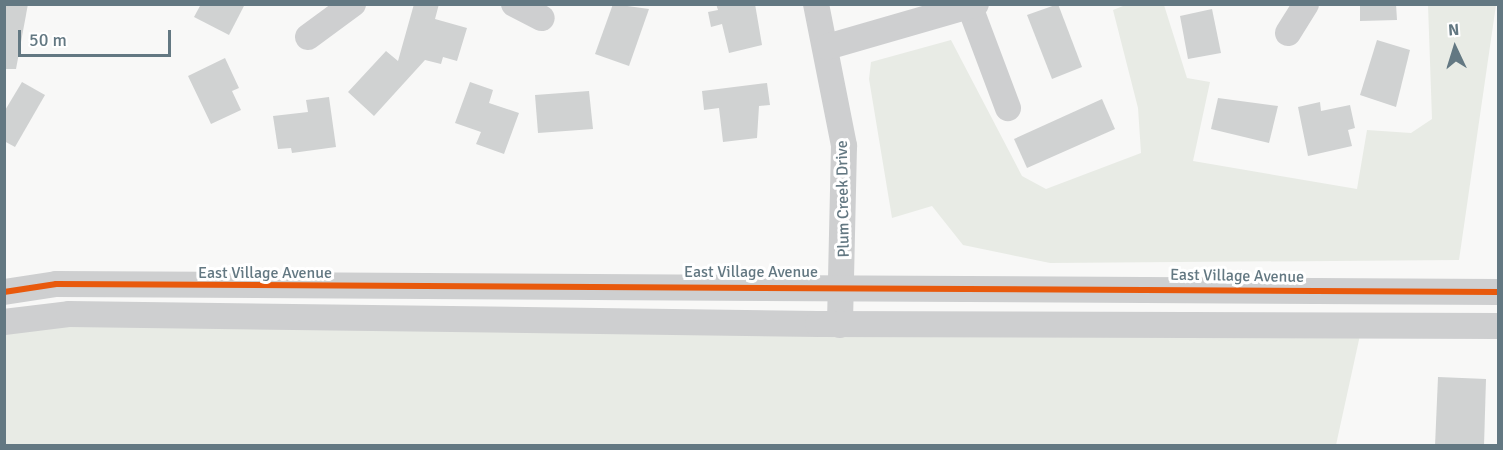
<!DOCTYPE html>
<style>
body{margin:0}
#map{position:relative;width:1503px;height:450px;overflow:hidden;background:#f8f8f7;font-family:Signika,sans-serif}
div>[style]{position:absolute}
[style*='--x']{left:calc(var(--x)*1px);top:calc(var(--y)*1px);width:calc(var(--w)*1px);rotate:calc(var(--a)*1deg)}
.green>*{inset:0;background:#e8ebe5}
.building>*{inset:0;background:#d0d2d2}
.minor>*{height:26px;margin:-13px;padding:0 13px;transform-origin:13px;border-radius:13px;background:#cecfd0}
.cycleway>*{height:6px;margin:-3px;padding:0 3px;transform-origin:3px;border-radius:3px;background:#e8590c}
span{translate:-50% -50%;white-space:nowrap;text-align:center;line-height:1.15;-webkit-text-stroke:6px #fff;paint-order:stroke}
.street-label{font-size:16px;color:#637882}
.frame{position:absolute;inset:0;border:6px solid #637882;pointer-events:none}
.north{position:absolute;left:1425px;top:18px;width:60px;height:60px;-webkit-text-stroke:4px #fff;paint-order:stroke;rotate:356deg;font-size:16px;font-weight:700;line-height:24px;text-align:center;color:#637882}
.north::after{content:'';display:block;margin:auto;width:21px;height:27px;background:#637882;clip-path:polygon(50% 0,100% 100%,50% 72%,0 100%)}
.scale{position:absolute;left:18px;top:30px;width:153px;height:27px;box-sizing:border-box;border:3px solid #637882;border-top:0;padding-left:8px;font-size:18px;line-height:21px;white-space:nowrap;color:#637882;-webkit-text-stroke:4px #fff;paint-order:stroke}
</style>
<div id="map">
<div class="green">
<i style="clip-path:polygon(1128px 4px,1164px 5px,1187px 78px,1210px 82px,1193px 161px,1357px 189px,1367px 130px,1411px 133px,1432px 119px,1428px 5px,1496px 5px,1459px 260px,1050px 263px,963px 245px,932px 206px,892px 218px,869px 79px,871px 62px,951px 40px,1022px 176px,1046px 189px,1141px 153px,1138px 108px,1113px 10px)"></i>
<i style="clip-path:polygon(4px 322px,1362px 326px,1336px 445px,5px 446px)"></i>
</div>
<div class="building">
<i style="clip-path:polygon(4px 4px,28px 4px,16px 69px,4px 69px)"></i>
<i style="clip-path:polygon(201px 4px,245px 4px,229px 35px,194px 17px)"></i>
<i style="clip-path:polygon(414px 4px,439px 4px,435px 19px,467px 28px,457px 61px,443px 57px,441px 64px,425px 60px,374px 116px,348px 92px,386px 51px,398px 61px)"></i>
<i style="clip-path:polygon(613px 4px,649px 9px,629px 66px,595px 54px)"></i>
<i style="clip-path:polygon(716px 4px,755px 4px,762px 45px,729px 53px,722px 24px,711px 27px,708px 12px,718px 10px)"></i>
<i style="clip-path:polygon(1058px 4px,1082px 67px,1052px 79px,1027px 15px)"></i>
<i style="clip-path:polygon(1360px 4px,1396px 4px,1397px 20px,1360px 21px)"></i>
<i style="clip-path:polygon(1212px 9px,1221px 53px,1188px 59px,1180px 16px)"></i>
<i style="clip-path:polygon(1377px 40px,1410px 50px,1396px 107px,1360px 95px)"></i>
<i style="clip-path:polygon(225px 58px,239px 88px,232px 91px,241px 110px,211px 124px,188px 76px)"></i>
<i style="clip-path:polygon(22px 82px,45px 95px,15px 147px,4px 141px,4px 112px)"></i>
<i style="clip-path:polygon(470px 82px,493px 90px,489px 103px,519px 113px,504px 154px,476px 144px,481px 132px,455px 123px)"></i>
<i style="clip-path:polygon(767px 83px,770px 105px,759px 106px,757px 138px,723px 142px,719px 108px,704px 110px,702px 91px)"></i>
<i style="clip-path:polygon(589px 91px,593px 129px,538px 133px,535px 95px)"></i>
<i style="clip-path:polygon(329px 97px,336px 147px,292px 153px,291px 148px,278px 149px,273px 116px,308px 112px,306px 100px)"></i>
<i style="clip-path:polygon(1218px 98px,1278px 106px,1269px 143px,1211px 129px)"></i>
<i style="clip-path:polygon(1102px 99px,1115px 129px,1027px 168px,1014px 139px)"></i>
<i style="clip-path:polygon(1320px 102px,1321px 111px,1350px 105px,1355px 128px,1348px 130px,1352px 146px,1308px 156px,1298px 107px)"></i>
<i style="clip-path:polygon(1438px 377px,1486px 379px,1484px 446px,1435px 446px)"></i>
</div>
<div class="minor">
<i style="--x:514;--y:4;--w:31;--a:27"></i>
<i style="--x:816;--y:4;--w:145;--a:78.8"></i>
<i style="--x:844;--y:146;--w:179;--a:91.3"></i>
<i style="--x:970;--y:7;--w:108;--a:69.4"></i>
<i style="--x:1288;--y:33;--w:34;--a:-58"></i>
<i style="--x:308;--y:37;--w:56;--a:-36.3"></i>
<i style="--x:827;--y:47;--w:155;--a:-16.1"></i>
<i style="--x:4;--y:292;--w:53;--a:-8.7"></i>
<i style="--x:56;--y:284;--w:1442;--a:0.32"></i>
<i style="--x:4;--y:322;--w:65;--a:-7"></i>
<i style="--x:69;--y:314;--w:749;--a:0.76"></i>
<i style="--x:818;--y:324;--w:680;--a:0.17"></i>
</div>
<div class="cycleway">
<i style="--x:4;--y:292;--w:53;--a:-8.7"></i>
<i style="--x:56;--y:284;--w:1442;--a:0.32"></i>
</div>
<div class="street-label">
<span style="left:843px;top:199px;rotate:-91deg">Plum Creek Drive</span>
<span style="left:751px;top:272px">East Village Avenue</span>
<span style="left:265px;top:273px">East Village Avenue</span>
<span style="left:1237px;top:276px;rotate:1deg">East Village Avenue</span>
</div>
<div class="frame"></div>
<div class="north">N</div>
<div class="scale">50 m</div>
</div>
